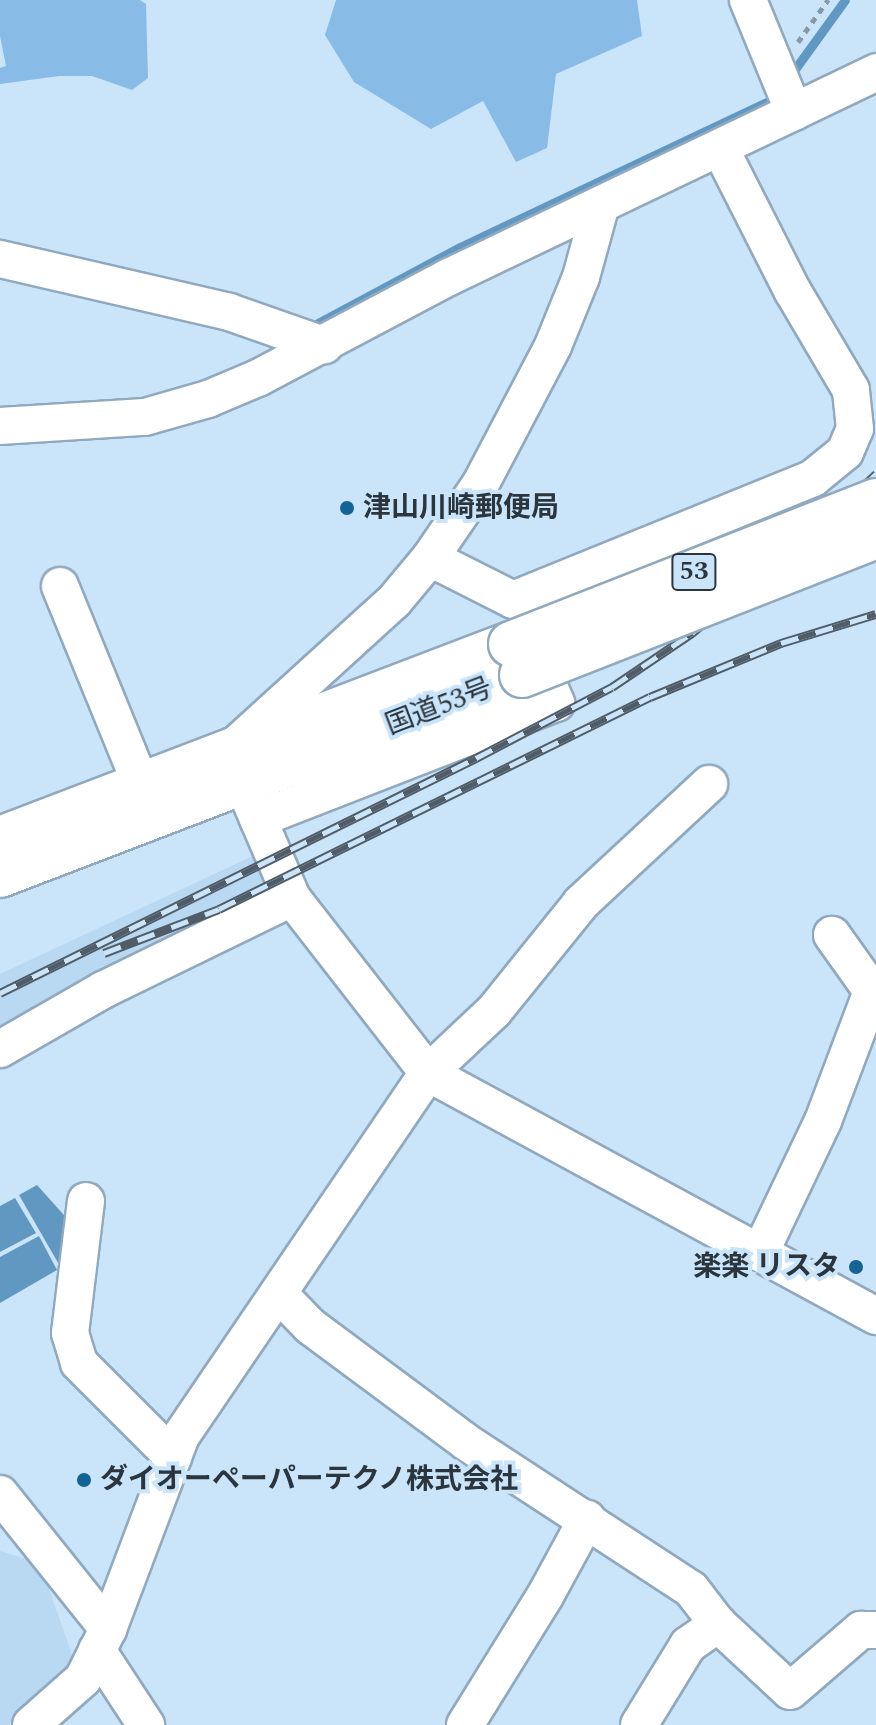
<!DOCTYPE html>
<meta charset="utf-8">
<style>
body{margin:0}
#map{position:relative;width:876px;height:1725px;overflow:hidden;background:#cae4fa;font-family:Spectral,"Noto Sans JP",serif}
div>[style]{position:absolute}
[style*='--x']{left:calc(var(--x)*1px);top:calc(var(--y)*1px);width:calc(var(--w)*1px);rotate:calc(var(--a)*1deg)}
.built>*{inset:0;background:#b9d9f3}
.green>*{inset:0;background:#88bce7}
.water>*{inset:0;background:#6198c2}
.stream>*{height:9px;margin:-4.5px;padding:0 4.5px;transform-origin:4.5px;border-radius:4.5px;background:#6198c2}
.path>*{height:5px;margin-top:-2.5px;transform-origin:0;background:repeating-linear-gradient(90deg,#8599a9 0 6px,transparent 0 12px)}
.roads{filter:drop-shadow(2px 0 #90a9be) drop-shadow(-2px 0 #90a9be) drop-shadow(0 2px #90a9be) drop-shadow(0 -2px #90a9be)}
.minor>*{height:36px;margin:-18px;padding:0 18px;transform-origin:18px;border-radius:18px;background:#fff}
.highway>*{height:44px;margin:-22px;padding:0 22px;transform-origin:22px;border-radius:22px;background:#fff}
.rail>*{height:9px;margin-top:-4.5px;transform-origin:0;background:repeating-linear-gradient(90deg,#cae4fa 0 18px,#505d68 0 36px);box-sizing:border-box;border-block:2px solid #505d68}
.bridges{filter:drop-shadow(2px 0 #90a9be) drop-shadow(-2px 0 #90a9be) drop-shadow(0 2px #90a9be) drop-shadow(0 -2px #90a9be)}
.highway-bridge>*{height:44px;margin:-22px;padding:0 22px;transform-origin:22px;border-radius:22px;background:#fff}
.dots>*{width:22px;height:22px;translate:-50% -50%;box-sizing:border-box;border:4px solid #cae4fa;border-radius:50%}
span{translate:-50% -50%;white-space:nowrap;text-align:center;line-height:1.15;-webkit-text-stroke:8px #cae4fa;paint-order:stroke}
.shield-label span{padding:2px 6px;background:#cae4fa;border:2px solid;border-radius:6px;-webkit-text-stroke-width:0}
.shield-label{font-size:26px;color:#2b353d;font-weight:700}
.poi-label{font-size:28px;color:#2b353d;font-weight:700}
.left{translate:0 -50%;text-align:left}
.right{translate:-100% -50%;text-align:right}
.street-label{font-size:28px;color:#2b353d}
</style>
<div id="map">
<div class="built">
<i style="clip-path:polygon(259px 853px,277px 892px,0 1032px,0 974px)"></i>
<i style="clip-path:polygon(0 1551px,40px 1563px,75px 1663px,8px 1725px,0 1725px)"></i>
</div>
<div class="green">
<i style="clip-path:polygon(0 0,140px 0,146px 4px,148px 78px,132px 90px,92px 76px,59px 76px,0 84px,0 68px,6px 66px,0 36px)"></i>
<i style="clip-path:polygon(336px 0,637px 0,642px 36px,556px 74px,547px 148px,516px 162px,483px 101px,431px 129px,354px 82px,325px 35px)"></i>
</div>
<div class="water">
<i style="clip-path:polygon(37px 1185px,72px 1224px,61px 1268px,19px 1195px)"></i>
<i style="clip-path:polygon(15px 1198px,36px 1233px,0 1252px,0 1206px)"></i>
<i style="clip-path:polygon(39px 1236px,57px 1270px,0 1303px,0 1257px)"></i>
</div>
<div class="stream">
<i style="--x:795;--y:69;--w:85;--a:-54.1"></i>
<i style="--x:318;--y:323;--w:161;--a:-28.2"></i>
<i style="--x:460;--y:247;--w:352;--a:-25.3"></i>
</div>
<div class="path">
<i style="--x:798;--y:42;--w:52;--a:-54.5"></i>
</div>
<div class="roads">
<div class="minor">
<i style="--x:748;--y:0;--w:121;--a:67.7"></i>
<i style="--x:600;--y:208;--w:72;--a:105.4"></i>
<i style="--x:581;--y:277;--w:74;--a:112.1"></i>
<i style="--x:553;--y:346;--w:157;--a:117.7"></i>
<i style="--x:480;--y:485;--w:88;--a:124.4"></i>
<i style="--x:430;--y:558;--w:56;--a:129.9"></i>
<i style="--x:394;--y:601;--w:223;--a:137.7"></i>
<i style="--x:229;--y:751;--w:160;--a:66.8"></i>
<i style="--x:292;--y:898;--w:222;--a:52.1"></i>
<i style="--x:428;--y:1073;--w:510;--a:28.48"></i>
<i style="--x:0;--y:259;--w:235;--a:13"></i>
<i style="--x:229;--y:312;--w:101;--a:19.2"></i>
<i style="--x:0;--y:426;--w:145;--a:-3.6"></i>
<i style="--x:145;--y:417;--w:66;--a:-15.9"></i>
<i style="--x:208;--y:399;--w:56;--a:-22.9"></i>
<i style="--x:260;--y:377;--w:214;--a:-27.9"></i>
<i style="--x:449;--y:277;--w:474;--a:-25.6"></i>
<i style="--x:430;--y:558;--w:93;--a:26.8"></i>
<i style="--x:513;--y:600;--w:324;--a:-22.1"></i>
<i style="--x:813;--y:478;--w:41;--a:-39.1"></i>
<i style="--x:845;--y:452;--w:25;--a:-67"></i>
<i style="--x:855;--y:429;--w:39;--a:-96"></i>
<i style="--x:851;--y:390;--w:116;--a:-120.5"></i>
<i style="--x:792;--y:290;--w:159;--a:-116.9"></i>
<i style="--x:60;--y:586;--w:214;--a:67.8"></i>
<i style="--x:258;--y:819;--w:320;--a:-21.3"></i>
<i style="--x:556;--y:703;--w:66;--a:-112.3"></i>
<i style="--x:0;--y:1049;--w:119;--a:-29.8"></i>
<i style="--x:103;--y:990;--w:210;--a:-26"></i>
<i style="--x:86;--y:1201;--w:133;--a:96.9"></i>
<i style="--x:70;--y:1333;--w:31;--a:73"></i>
<i style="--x:79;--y:1363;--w:133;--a:45"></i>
<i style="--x:760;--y:1253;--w:146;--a:-64.5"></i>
<i style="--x:823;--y:1121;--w:139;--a:-69.3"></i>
<i style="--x:872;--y:991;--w:69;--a:-125.5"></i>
<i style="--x:279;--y:1294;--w:45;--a:45.9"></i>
<i style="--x:310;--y:1326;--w:194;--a:36.6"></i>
<i style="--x:466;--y:1442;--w:269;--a:33.2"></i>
<i style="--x:691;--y:1589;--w:44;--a:52.4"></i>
<i style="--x:718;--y:1624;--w:98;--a:42.9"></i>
<i style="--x:790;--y:1691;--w:94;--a:-40.7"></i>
<i style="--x:861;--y:1630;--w:15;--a:0"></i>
<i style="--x:0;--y:1494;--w:173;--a:51.3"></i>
<i style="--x:97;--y:1650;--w:90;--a:56.8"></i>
<i style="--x:31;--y:1725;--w:69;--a:-41.5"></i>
<i style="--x:83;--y:1679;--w:56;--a:-63.4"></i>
<i style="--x:108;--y:1629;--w:206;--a:-69.3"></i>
<i style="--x:181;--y:1436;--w:439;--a:-55.8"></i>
<i style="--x:428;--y:1073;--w:91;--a:-43.2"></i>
<i style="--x:494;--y:1011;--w:139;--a:-51.1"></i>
<i style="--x:581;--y:903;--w:175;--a:-42.9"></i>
<i style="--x:465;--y:1725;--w:152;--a:-58.2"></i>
<i style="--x:545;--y:1596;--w:88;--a:-61.4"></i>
<i style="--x:639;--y:1725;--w:94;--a:-58.5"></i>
<i style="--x:688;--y:1645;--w:37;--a:-35"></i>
</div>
<div class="highway">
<i style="--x:0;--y:839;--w:547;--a:-20.89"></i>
<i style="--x:0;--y:875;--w:559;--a:-20.96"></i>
</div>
</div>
<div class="rail">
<i style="--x:104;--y:953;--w:123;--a:-20.9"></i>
<i style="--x:219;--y:909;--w:480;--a:-26.2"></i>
<i style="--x:650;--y:697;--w:142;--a:-22.4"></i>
<i style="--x:781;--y:643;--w:99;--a:-17"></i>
<i style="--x:0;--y:993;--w:531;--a:-26.28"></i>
<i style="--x:476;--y:758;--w:153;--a:-27.6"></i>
<i style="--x:612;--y:687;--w:97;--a:-34"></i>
<i style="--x:692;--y:633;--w:194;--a:-40.2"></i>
<i style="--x:840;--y:508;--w:50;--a:-43.4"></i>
</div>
<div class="bridges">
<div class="highway-bridge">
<i style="--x:511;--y:644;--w:392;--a:-21.4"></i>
<i style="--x:522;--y:675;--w:380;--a:-21.4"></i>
</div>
</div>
<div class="dots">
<i style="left:347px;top:508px;background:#136395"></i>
<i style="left:856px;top:1267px;background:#136395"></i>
<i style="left:84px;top:1480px;background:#136395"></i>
</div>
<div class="shield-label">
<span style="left:694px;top:572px">53</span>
</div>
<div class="poi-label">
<span class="left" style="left:363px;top:508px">津山川崎郵便局</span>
<span class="right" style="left:840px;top:1267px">楽楽 リスタ</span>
<span class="left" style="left:100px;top:1480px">ダイオーペーパーテクノ株式会社</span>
</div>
<div class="street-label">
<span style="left:439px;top:707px;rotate:-21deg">国道53号</span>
</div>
</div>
